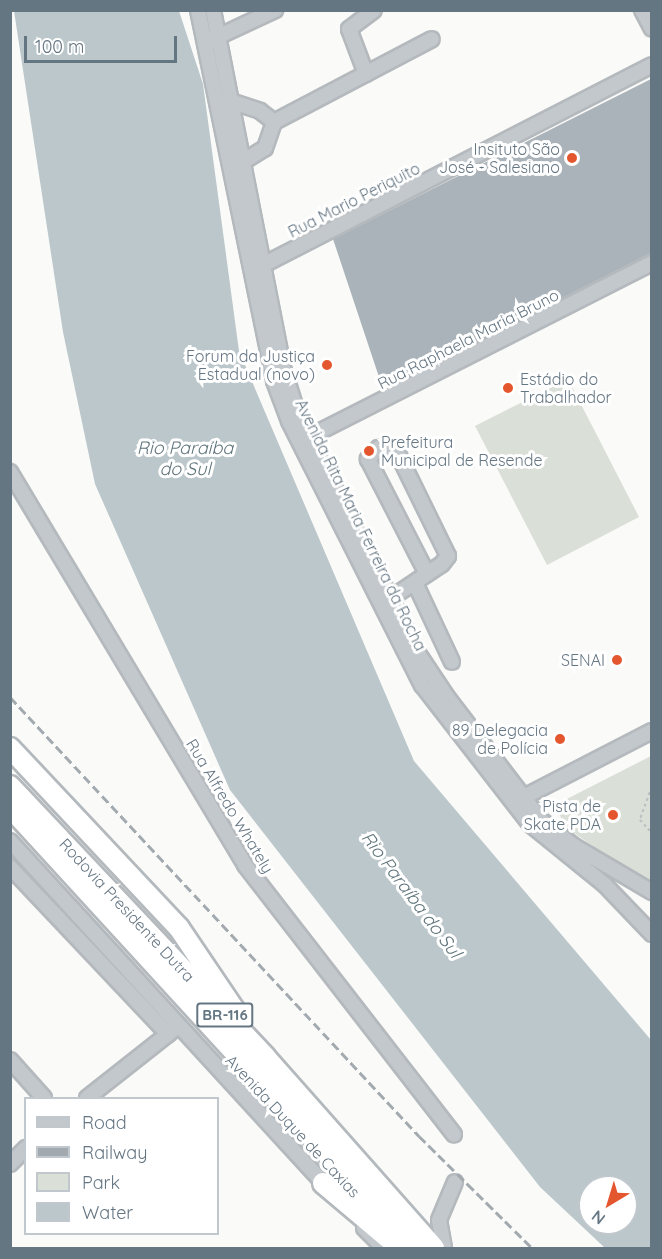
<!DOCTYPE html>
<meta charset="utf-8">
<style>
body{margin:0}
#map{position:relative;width:662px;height:1259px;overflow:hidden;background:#fafaf8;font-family:Quicksand,sans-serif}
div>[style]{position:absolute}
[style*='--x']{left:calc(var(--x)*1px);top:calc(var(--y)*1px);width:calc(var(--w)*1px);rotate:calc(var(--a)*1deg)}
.green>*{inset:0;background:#dadfd7}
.water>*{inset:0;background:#bbc7cb}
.building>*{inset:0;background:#aab3b9}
.path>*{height:1.5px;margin-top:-0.75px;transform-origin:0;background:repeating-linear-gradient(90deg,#bbbfc2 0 3px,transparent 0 6px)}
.roads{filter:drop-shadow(2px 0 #b4b9bd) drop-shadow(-2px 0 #b4b9bd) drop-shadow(0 2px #b4b9bd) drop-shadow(0 -2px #b4b9bd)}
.minor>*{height:14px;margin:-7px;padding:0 7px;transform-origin:7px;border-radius:7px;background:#c3c8cc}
.highway>*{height:20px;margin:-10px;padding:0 10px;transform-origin:10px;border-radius:10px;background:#fff}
.rail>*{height:3px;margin-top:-1.5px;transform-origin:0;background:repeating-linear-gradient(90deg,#a2aab0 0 9px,transparent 0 13.5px)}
.dots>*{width:16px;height:16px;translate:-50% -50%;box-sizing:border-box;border:3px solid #fff;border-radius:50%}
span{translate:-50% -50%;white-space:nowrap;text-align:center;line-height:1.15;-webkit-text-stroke:6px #fff;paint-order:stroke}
.shield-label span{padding:2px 4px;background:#fff;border:2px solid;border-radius:4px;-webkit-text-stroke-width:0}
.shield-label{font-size:15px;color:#657683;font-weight:700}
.poi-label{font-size:16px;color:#657683}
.right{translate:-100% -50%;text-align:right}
.left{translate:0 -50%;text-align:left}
.street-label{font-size:16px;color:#657683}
.water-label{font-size:18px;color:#60757c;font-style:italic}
.frame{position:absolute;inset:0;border:12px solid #657683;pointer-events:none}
.legend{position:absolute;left:24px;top:1097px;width:195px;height:138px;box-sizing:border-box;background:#fff;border:2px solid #c1c8cd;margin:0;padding:8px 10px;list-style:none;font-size:18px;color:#657683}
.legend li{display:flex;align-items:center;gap:12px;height:30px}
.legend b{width:30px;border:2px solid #c1c8cd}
.north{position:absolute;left:578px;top:1175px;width:60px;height:60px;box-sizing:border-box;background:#fff;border:2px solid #c1c8cd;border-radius:50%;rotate:218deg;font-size:16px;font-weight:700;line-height:24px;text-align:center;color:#657683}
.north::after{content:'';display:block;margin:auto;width:21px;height:27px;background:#e4572e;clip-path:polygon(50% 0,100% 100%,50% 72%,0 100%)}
.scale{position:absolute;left:24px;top:36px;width:153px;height:27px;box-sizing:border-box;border:3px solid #657683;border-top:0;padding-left:8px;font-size:18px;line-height:21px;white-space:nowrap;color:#657683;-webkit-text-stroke:4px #fff;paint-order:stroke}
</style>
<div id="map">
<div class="green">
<i style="clip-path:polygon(568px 379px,639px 517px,547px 565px,475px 426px)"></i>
<i style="clip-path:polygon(651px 756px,651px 888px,570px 830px,553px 806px)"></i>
</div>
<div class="water">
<i style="clip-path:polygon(evenodd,14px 11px,179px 11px,203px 84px,239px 351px,414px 761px,651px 1040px,651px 1248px,605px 1248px,540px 1187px,230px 790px,95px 484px,63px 332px,14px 11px,590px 1187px,626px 1187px,626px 1223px,590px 1223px,590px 1187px)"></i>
</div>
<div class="building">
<i style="clip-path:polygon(651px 79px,651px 253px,383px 389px,333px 239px)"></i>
</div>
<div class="path">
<i style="--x:652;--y:787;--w:35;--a:110"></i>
<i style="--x:640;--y:820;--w:18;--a:47"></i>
</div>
<div class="roads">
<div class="minor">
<i style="--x:198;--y:10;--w:379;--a:78.4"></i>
<i style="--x:274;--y:381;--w:43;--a:69.4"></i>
<i style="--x:289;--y:421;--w:296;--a:63.3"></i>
<i style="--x:422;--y:685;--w:176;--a:52.2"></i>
<i style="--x:530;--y:824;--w:97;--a:39.1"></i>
<i style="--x:605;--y:885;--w:68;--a:46.2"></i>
<i style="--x:213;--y:10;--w:368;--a:78.9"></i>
<i style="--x:284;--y:371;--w:46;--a:72.3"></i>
<i style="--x:298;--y:415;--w:272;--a:63.2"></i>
<i style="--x:421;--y:658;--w:47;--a:56.3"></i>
<i style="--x:447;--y:697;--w:155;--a:52.6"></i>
<i style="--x:541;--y:820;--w:42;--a:38.2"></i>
<i style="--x:574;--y:846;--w:91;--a:30.5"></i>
<i style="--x:642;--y:10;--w:21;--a:62"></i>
<i style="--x:211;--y:40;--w:71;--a:-25.1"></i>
<i style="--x:366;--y:74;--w:48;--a:-110.7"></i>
<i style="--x:349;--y:29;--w:31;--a:-37"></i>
<i style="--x:233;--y:102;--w:28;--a:18"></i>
<i style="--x:260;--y:111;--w:18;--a:38"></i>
<i style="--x:274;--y:122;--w:28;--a:109"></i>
<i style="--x:265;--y:148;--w:26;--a:148"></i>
<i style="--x:274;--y:122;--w:178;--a:-27.7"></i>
<i style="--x:263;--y:265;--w:437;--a:-27.2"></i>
<i style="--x:301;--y:441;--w:394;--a:-26.9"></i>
<i style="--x:10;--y:472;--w:458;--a:59.1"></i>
<i style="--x:245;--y:865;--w:341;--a:52.2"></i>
<i style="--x:415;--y:583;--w:87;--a:64.9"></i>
<i style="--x:391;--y:598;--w:61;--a:-33.7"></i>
<i style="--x:442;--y:564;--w:10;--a:-53"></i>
<i style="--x:448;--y:556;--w:111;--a:-116.1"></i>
<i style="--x:399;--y:456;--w:22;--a:-158"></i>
<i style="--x:379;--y:448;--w:16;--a:135"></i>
<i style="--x:368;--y:459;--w:129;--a:62.8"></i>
<i style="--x:524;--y:797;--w:144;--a:-27.3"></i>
<i style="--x:10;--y:841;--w:472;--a:47.5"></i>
<i style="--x:10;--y:867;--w:230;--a:46.6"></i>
<i style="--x:168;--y:1034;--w:13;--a:-39"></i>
<i style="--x:10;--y:1060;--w:51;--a:48.2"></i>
<i style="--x:87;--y:1098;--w:103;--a:-38.3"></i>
<i style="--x:10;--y:1164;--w:23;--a:-45"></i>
<i style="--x:364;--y:1228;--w:28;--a:45"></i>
<i style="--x:444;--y:1248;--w:28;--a:-100"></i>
<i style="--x:439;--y:1220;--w:41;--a:-67.2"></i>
</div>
<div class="highway">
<i style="--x:10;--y:748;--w:247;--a:46.8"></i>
<i style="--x:179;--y:928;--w:107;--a:56"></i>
<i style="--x:10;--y:786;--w:372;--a:46.7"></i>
<i style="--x:265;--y:1057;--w:255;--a:48.5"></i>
<i style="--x:10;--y:807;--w:598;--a:47.51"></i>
<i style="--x:323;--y:1183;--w:101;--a:40.2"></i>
</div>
</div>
<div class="rail">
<i style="--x:10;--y:697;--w:600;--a:47.03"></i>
<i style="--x:419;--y:1136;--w:159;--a:44.7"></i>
</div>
<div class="dots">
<i style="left:572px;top:158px;background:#e4572e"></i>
<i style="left:327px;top:365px;background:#e4572e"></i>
<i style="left:508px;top:388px;background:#e4572e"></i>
<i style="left:369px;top:451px;background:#e4572e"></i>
<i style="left:617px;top:660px;background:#e4572e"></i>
<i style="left:560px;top:739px;background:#e4572e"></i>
<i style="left:613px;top:815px;background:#e4572e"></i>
</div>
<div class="shield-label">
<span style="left:225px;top:1015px">BR-116</span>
</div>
<div class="poi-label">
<span class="right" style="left:560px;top:158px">Insituto São<br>José - Salesiano</span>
<span class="right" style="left:315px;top:365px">Forum da Justiça<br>Estadual (novo)</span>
<span class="left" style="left:520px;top:388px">Estádio do<br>Trabalhador</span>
<span class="left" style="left:381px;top:451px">Prefeitura<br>Municipal de Resende</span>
<span class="right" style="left:605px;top:660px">SENAI</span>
<span class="right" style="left:548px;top:739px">89 Delegacia<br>de Polícia</span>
<span class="right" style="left:601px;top:815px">Pista de<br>Skate PDA</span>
</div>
<div class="street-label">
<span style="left:354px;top:200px;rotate:-27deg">Rua Mario Periquito</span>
<span style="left:468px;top:339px;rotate:-27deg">Rua Raphaela Maria Bruno</span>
<span style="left:361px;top:525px;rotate:64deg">Avenida Rita Maria Ferreira da Rocha</span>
<span style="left:230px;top:806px;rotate:59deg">Rua Alfredo Whately</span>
<span style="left:127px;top:910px;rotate:47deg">Rodovia Presidente Dutra</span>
<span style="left:293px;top:1126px;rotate:47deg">Avenida Duque de Caxias</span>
</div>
<div class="water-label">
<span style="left:185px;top:459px">Rio Paraíba<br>do Sul</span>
<span style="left:411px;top:895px;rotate:53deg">Rio Paraíba do Sul</span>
</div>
<div class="frame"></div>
<ul class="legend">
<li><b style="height:8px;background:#c3c8cc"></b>Road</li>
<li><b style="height:8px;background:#a2aab0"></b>Railway</li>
<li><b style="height:16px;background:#dadfd7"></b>Park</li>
<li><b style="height:16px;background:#bbc7cb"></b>Water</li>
</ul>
<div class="north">N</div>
<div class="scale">100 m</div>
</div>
